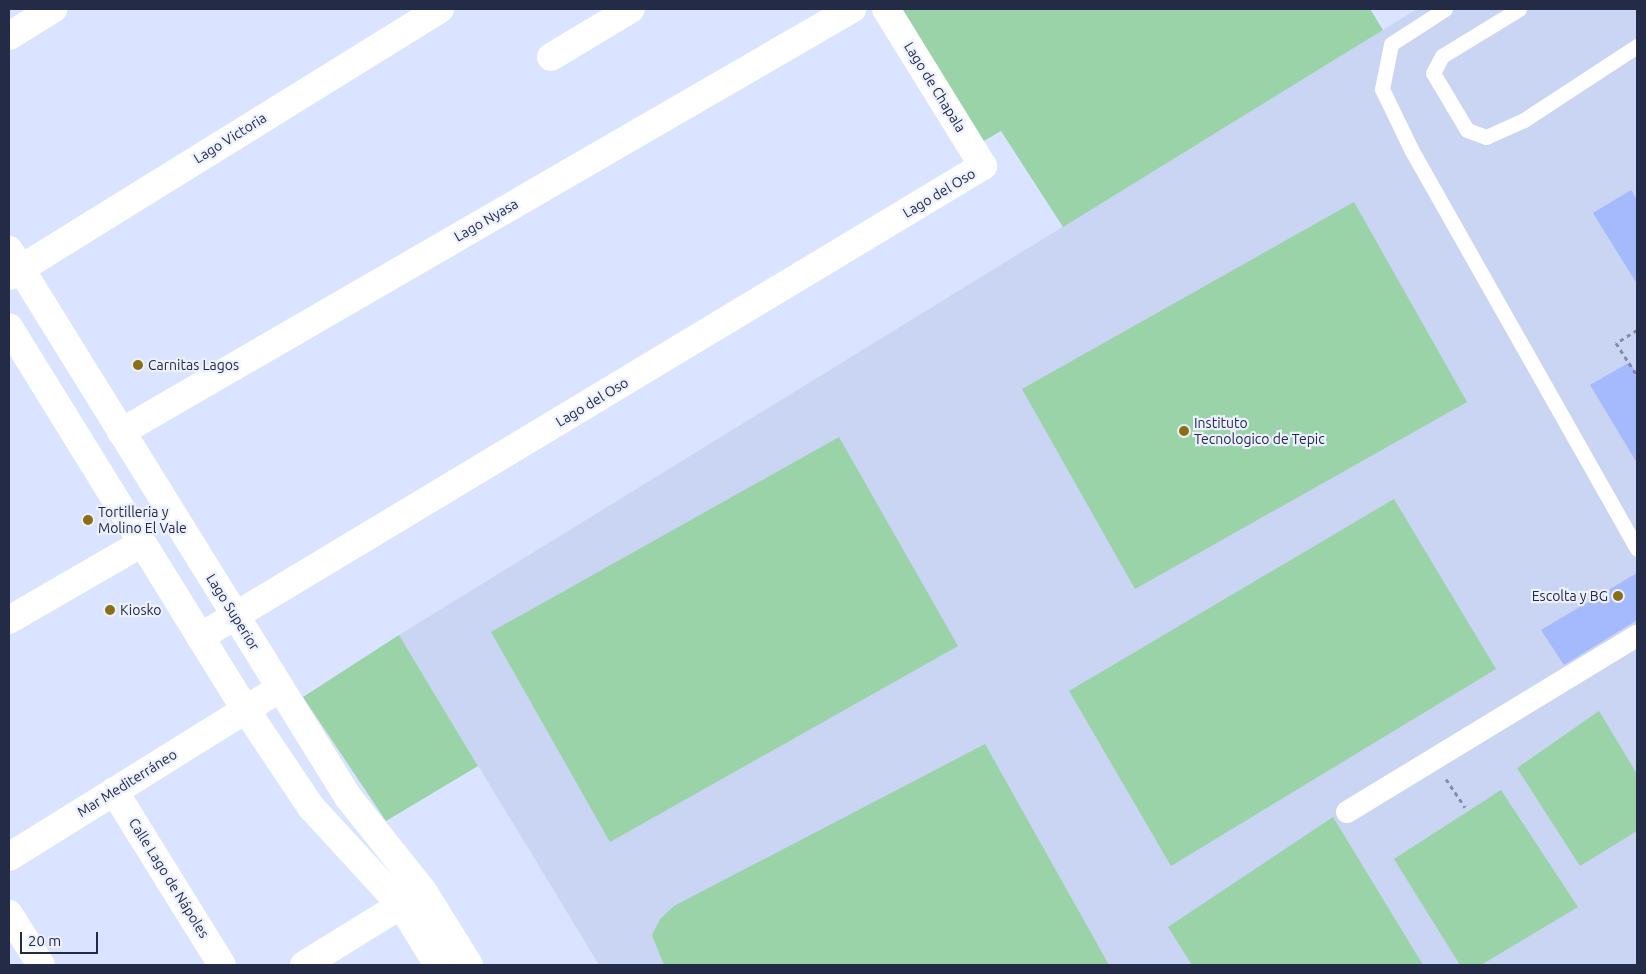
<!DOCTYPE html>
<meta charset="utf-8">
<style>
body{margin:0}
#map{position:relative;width:1646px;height:974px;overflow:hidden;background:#dae3ff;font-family:Ubuntu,sans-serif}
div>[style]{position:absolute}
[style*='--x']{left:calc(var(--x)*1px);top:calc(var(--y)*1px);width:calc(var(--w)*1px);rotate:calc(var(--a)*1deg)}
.built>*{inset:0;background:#cad4f3}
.green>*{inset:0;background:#9ad3a8}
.building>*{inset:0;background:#a5b9fd}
.path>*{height:3px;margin-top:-1.5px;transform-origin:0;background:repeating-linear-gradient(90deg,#848ca7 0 4px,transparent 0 8px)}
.service>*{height:15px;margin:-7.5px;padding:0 7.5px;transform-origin:7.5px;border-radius:7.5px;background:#fff}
.pedestrian>*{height:22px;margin:-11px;padding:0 11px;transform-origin:11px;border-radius:11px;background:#fff}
.minor>*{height:28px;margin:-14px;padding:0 14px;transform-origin:14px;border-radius:14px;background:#fff}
.tertiary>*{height:28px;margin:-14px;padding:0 14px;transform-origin:14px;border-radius:14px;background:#fff}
.dots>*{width:14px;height:14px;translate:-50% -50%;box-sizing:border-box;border:2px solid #ecf0ff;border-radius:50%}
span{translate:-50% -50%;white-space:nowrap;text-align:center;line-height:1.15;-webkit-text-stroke:4.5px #ecf0ff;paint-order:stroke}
.street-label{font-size:14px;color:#242b46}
.poi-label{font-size:14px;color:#242b46}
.left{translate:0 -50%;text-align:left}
.right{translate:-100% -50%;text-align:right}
.frame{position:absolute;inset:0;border:10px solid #242b46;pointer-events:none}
.scale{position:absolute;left:20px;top:932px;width:78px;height:22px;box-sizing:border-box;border:2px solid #242b46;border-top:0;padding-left:6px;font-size:15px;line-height:18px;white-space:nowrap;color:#242b46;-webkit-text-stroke:4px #ecf0ff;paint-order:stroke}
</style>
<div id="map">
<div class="built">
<i style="clip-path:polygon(1417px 9px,1637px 9px,1637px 965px,599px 965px,399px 635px)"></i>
</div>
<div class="green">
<i style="clip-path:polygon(893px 9px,1370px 9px,1383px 30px,1063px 227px,1001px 131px,977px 145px)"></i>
<i style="clip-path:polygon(1354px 202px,1467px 402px,1135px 589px,1022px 389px)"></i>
<i style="clip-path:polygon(839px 437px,958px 646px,610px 842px,491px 632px)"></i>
<i style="clip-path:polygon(1394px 499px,1496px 669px,1171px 866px,1069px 691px)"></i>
<i style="clip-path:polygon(399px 635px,478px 766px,386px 821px,303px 697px)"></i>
<i style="clip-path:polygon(1599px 711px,1637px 774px,1637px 831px,1580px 866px,1517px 768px)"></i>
<i style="clip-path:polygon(985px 744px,1109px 965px,664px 965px,652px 935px,660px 919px,674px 906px)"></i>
<i style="clip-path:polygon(1501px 790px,1578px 907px,1481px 965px,1460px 965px,1394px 859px)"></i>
<i style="clip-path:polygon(1333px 817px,1423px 965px,1192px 965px,1168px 927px)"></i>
</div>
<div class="building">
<i style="clip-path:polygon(1631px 190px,1637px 200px,1637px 284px,1593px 213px)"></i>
<i style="clip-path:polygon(1630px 362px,1637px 375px,1637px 463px,1590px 385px)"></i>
<i style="clip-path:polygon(1637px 573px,1637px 620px,1564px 665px,1541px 630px)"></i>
</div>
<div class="path">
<i style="--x:1637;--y:330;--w:25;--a:148"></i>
<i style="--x:1616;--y:343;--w:38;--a:57"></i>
<i style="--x:1446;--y:779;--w:34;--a:56"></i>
</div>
<div class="service">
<i style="--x:1445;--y:9;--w:64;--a:147.1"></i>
<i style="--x:1391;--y:44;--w:46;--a:101.3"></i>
<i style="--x:1382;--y:89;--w:69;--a:64.2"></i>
<i style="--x:1412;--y:151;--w:457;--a:60.5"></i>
<i style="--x:1519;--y:9;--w:90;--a:148.6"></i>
<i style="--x:1442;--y:56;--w:19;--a:118"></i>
<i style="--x:1433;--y:73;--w:66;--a:59.2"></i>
<i style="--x:1467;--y:130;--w:20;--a:20"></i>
<i style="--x:1486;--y:137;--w:42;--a:-24.1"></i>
<i style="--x:1524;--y:120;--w:135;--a:-33.2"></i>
</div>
<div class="pedestrian">
<i style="--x:1347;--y:812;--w:339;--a:-31.3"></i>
</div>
<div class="minor">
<i style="--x:9;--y:36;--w:52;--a:-31.5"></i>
<i style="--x:551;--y:57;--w:93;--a:-31"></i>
<i style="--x:9;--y:276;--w:507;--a:-31.78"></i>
<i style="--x:121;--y:432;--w:845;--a:-30.06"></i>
<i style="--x:9;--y:620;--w:154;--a:-30.1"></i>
<i style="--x:200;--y:637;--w:914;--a:-31.03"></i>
<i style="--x:983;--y:166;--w:185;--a:-121.7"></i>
<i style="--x:114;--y:791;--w:205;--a:58.2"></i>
<i style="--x:9;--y:857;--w:319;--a:-31.9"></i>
<i style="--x:9;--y:914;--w:60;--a:57.9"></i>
<i style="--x:304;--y:965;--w:139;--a:-31.7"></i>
</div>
<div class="tertiary">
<i style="--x:9;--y:250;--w:644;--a:58.21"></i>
<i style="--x:348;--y:797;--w:120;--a:51.4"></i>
<i style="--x:423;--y:891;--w:87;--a:58.1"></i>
<i style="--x:9;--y:327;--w:450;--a:58.3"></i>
<i style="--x:246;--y:710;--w:117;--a:56.2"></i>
<i style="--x:311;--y:807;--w:133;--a:47.4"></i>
<i style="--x:401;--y:905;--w:70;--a:58.3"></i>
</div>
<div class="dots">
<i style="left:138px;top:365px;background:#8a7012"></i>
<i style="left:1184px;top:431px;background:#8a7012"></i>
<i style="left:88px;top:520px;background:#8a7012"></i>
<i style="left:1618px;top:596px;background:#8a7012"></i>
<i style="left:110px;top:610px;background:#8a7012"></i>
</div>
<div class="street-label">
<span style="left:935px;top:87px;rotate:58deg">Lago de Chapala</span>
<span style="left:230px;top:138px;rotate:-32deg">Lago Victoria</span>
<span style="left:939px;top:193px;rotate:-31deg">Lago del Oso</span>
<span style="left:486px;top:220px;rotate:-30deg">Lago Nyasa</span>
<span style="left:592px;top:402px;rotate:-31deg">Lago del Oso</span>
<span style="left:233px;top:612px;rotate:58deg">Lago Superior</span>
<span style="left:127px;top:783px;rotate:-32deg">Mar Mediterráneo</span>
<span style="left:169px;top:878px;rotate:58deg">Calle Lago de Nápoles</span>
</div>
<div class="poi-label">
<span class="left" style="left:148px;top:365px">Carnitas Lagos</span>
<span class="left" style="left:1194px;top:431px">Instituto<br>Tecnologico de Tepic</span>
<span class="left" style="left:98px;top:520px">Tortilleria y<br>Molino El Vale</span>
<span class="right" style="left:1608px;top:596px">Escolta y BG</span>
<span class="left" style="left:120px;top:610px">Kiosko</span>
</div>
<div class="frame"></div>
<div class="scale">20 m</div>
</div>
